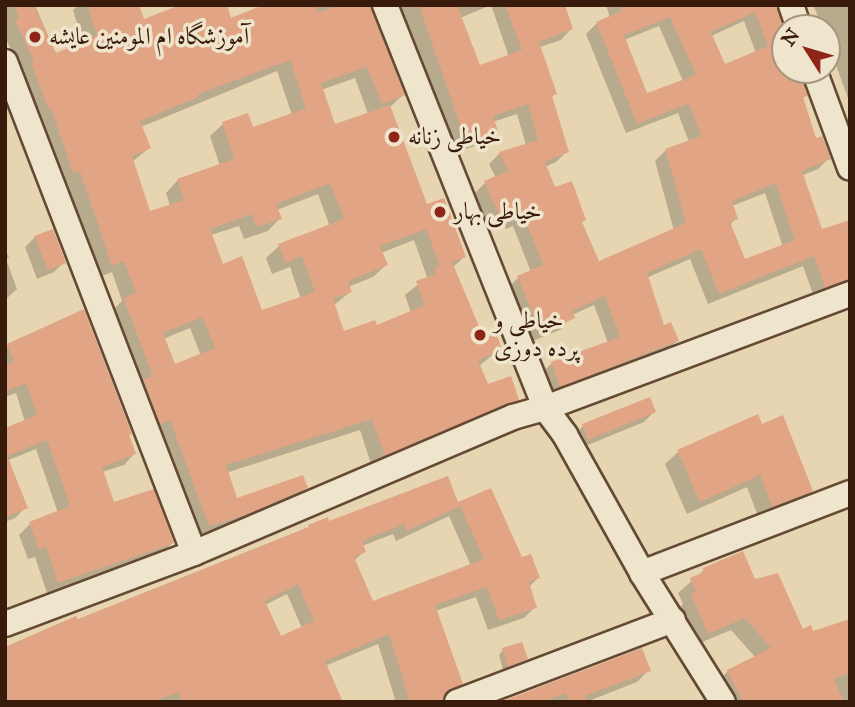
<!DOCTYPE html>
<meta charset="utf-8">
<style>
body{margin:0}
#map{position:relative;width:855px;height:707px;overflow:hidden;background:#e6d5b0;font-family:"IM FELL Great Primer",Amiri,serif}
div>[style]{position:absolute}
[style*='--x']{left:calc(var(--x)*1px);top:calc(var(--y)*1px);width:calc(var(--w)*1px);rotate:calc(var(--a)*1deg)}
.shadow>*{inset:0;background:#0003}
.building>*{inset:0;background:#e1a485}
.roads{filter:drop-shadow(2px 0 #644a34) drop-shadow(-2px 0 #644a34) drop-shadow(0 2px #644a34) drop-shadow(0 -2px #644a34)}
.minor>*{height:24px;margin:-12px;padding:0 12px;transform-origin:12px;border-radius:12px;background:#efe4cc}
.dots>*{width:19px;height:19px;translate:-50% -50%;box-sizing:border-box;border:4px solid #efe4cc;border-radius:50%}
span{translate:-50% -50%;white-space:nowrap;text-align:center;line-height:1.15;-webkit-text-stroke:7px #efe4cc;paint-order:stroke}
.poi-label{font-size:24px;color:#381b0a}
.left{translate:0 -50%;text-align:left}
.frame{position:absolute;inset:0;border:7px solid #381b0a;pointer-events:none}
.north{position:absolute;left:771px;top:14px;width:70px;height:70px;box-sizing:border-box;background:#efe4cc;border:2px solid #a6947e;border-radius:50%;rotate:307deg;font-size:19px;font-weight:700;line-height:28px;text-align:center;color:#381b0a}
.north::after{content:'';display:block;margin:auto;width:24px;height:32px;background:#8f2418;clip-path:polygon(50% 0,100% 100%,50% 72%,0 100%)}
</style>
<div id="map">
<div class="shadow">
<i style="clip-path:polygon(evenodd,5px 5px,35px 5px,56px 55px,83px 43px,73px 10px,78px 5px,137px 5px,142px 21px,230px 20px,265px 5px,369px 5px,403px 95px,389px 108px,426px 206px,464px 257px,452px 268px,482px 338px,500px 349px,479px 366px,487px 387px,517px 399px,504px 412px,372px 467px,360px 430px,226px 473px,236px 500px,306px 488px,293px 500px,229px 528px,196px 538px,111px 312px,122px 301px,112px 272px,100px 277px,67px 182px,61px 184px,22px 73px,5px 37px,5px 5px,277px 71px,292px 115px,252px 130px,247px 115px,223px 124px,210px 136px,220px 166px,178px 180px,166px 193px,170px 206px,149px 214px,132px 162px,149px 148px,141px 127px,277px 71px,5px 5px,355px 78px,368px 114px,334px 126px,321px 90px,355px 78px,5px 5px,318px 194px,330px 227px,279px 246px,266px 258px,272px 274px,290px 267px,301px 299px,261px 313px,222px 266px,211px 235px,239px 226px,244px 239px,268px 231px,280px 218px,277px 210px,318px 194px,5px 5px,414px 240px,427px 277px,405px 295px,411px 313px,376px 327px,343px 333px,333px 306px,350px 292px,348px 287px,373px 277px,386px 265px,381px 253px,414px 240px,5px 5px,190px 328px,201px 356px,174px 366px,163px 339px,190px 328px)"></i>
<i style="clip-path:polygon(evenodd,400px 5px,562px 5px,571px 29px,561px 40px,540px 47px,555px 93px,551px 98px,567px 151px,556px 162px,545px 167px,554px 190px,581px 223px,598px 264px,674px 231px,655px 161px,666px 150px,689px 142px,678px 113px,626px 133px,586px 34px,597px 23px,610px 18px,606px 5px,773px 5px,785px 36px,785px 70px,799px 70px,806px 95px,802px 99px,815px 141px,829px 158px,818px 169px,801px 176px,821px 232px,850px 222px,850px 287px,814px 297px,803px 266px,708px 304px,690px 259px,646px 278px,663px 327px,677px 341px,666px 351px,549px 396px,541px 374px,552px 363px,608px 343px,594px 305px,572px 315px,562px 329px,530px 342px,507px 289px,518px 278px,531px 272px,513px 226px,506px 229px,502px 218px,488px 225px,474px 194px,485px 183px,496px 178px,489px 164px,500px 153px,526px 145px,517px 114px,493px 122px,496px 131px,486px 142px,455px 153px,400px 5px,491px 5px,509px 57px,479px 67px,460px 18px,491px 5px,400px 5px,744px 21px,756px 53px,724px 66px,711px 36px,744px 21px,400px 5px,659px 26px,683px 81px,646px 95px,624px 40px,659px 26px,400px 5px,765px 193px,783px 247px,744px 261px,730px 225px,736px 218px,732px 206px,765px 193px)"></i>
<i style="clip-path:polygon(813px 5px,850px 5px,850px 104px,827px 40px,827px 28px,823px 28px)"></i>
<i style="clip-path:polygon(35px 237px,64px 262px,54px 272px,37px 279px,25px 247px)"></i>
<i style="clip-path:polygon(5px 249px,9px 257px,6px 259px,17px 289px,5px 300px)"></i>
<i style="clip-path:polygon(8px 346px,128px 436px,134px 454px,124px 465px,102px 472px,113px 505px,172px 543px,162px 553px,47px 593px,35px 557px,28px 559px,19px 535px,30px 524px,58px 513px,36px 449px,9px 460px,26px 507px,15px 518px,5px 522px,5px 430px,25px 422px,16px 393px,5px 397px,5px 348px)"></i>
<i style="clip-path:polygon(654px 412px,644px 422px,578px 449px,573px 436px,583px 426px)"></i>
<i style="clip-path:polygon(761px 426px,811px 491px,798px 504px,759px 519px,747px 487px,687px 514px,665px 464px,678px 452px)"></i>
<i style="clip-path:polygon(evenodd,490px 490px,521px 560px,538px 578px,529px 587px,535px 607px,524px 618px,488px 630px,476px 597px,435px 611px,461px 683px,438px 702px,387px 702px,395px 699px,378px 644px,325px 666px,341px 702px,5px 702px,77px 621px,309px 527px,457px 505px,490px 490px,449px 516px,471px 566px,372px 603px,354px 561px,364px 551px,362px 546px,393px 534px,396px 541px,449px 516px,490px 490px,287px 594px,302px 628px,280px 638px,265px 605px,287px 594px)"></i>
<i style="clip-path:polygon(704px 570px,754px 581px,802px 631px,812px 634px,850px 621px,850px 702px,724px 702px,716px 684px,728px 671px,756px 658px,731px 630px,695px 645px,679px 608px,683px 604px,678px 593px)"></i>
<i style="clip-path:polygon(503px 650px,526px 659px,503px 670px,499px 655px)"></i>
<i style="clip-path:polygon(649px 670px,637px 682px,586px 702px,505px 702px)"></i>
</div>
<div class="building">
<i style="clip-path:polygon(evenodd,14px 5px,34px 6px,56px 53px,97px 35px,87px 5px,139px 5px,144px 19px,180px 5px,227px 5px,231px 18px,263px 5px,315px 5px,318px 13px,339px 5px,370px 5px,405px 95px,382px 104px,367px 67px,321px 83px,335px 124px,390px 105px,427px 204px,444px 198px,466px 257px,440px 266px,426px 229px,380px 246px,388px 265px,348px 281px,352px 292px,333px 299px,344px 331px,375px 320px,377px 325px,425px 305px,416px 281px,436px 274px,434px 268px,452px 262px,483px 336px,496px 332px,502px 350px,478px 360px,488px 384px,511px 376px,519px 400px,385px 456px,372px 419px,226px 465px,237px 498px,303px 475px,308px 488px,243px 516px,209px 526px,170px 420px,160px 424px,143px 380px,151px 377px,152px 373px,123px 298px,136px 293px,124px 261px,112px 266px,80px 171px,73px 173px,51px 108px,48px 109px,31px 62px,34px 61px,15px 20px,19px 18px,14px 5px,290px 60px,306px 108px,253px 127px,248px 113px,222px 122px,234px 159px,177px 179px,184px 200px,150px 211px,132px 156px,151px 148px,140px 121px,199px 97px,198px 94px,290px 60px,14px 5px,330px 183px,344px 219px,278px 244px,285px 263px,302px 256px,315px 292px,262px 310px,242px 256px,223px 264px,210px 229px,252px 214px,256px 227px,282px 219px,276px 204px,330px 183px,14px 5px,202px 317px,215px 348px,175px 364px,163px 333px,202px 317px)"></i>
<i style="clip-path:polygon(evenodd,419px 5px,457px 5px,480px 65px,522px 50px,505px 5px,565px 5px,573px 29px,539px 42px,557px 94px,552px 96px,569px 152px,545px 162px,555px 187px,572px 181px,586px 220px,582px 222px,599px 261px,686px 223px,665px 149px,701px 136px,689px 103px,637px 124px,596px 22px,622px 11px,620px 5px,777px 5px,785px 33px,785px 70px,799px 70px,808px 96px,803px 97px,816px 138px,822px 136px,831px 159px,802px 171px,822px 229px,850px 220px,850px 279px,825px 288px,814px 256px,719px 294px,701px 249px,647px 273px,664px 325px,671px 322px,679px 341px,560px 387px,551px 362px,620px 337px,605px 296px,572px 311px,575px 318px,541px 333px,517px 276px,543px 265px,524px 217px,518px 220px,513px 209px,499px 215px,484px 181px,508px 171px,499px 152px,538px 140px,528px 104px,493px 116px,498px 131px,466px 143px,419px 5px,755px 12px,768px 46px,725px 64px,711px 32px,755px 12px,419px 5px,670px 17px,696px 75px,647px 93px,624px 35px,670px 17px,419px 5px,776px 183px,795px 240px,745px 259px,730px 222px,738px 219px,732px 201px,776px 183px)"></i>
<i style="clip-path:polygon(53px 229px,66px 263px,48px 270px,34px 236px)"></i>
<i style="clip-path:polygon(84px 309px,132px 434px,129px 435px,136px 454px,102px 467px,114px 502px,154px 489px,174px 543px,58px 583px,46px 547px,39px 550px,29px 522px,70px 506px,47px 440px,7px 456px,28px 508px,5px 517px,5px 428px,37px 415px,26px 383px,5px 391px,5px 365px,14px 362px,7px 344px)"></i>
<i style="clip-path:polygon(650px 397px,656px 412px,588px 440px,582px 424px)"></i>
<i style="clip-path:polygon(758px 414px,762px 424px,783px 415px,813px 491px,772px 507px,760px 475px,700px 502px,677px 450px)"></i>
<i style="clip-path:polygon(evenodd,448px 476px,458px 502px,491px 488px,522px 557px,531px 554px,540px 578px,529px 582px,537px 608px,499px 620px,487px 587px,435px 605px,463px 684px,446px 692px,442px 702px,410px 702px,389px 634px,325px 661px,343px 702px,182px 702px,178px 692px,152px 702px,5px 702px,5px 647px,76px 616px,78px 619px,309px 527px,308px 525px,328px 517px,329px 521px,448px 476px,460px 506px,484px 559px,373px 601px,354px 557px,366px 552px,362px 541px,404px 524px,407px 531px,460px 506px,448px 476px,298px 584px,314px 621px,281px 636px,265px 601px,298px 584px)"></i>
<i style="clip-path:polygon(743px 551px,755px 579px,778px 573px,803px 629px,811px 625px,813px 631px,850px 619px,850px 673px,834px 679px,844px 702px,743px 702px,727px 670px,771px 648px,745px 618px,708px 634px,691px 594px,696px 592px,690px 578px,704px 572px,703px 568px)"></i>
<i style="clip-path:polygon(522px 642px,528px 659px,508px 667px,502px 648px)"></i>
<i style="clip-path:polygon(642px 648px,651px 671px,585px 696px,587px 702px,569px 702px,566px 693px,542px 702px,500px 702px)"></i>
</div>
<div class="roads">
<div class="minor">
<i style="--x:385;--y:5;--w:434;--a:68.3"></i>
<i style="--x:545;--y:408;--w:326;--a:-20.5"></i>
<i style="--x:791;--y:5;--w:24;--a:71"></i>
<i style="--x:5;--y:62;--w:526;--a:68.95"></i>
<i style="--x:814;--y:70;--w:104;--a:69.8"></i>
<i style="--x:642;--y:573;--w:223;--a:-21"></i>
<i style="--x:5;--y:624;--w:202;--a:-20.6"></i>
<i style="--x:194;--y:553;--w:347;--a:-23.1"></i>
<i style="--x:513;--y:417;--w:33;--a:-16"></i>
<i style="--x:545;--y:408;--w:34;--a:53"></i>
<i style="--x:565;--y:435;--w:158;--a:60.8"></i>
<i style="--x:642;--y:573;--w:152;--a:57.9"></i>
<i style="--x:457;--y:702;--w:231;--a:-20.8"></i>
</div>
</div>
<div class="dots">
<i style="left:35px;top:37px;background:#8f2418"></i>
<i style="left:394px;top:137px;background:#8f2418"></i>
<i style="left:440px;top:212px;background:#8f2418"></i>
<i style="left:480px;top:335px;background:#8f2418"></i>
</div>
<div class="poi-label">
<span class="left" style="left:49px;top:37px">آموزشگاه ام المومنین عایشه</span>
<span class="left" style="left:408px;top:137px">خیاطی زنانه</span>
<span class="left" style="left:454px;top:212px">خیاطی بهار</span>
<span class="left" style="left:494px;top:335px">خیاطی و<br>پرده دوزی</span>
</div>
<div class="frame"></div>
<div class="north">N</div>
</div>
